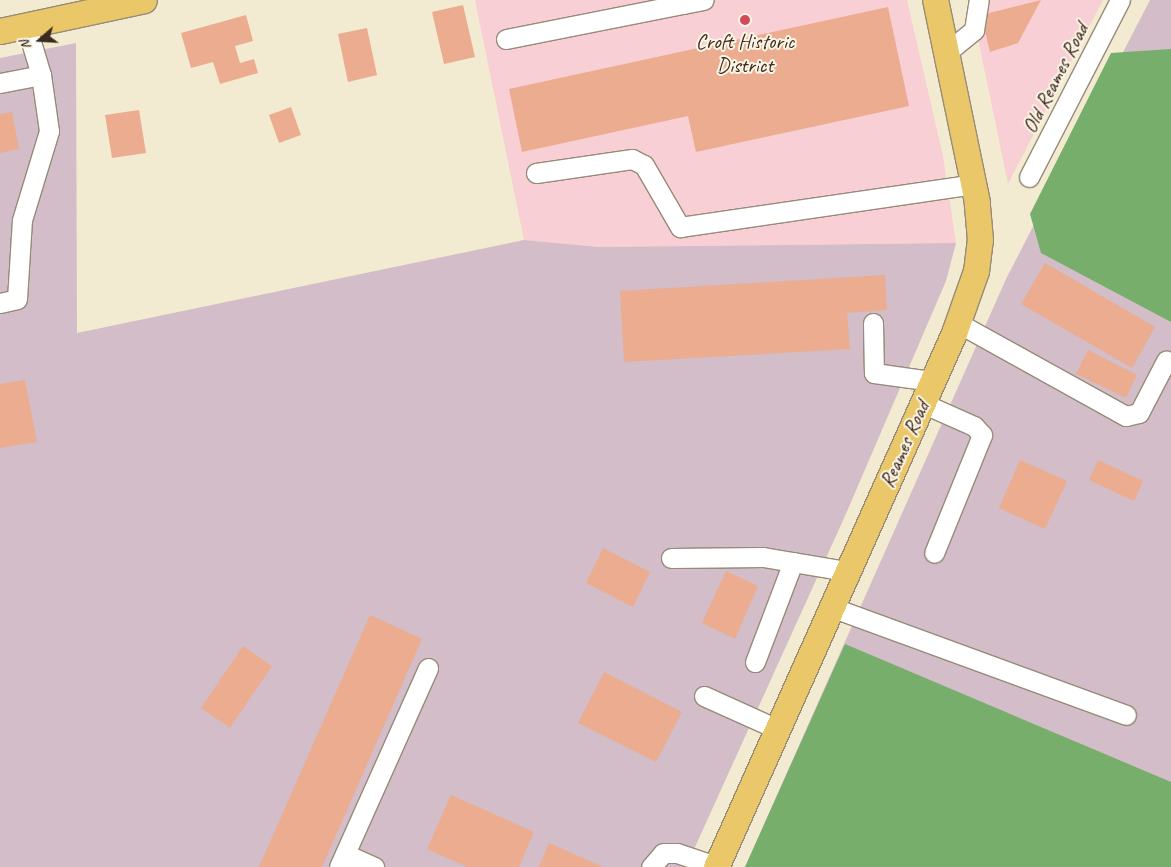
<!DOCTYPE html>
<style>
body{margin:0}
#map{position:relative;width:1171px;height:867px;overflow:hidden;background:#f3ebd1;font-family:Caveat,sans-serif}
div>[style]{position:absolute}
[style*='--x']{left:calc(var(--x)*1px);top:calc(var(--y)*1px);width:calc(var(--w)*1px);rotate:calc(var(--a)*1deg)}
.built>*{inset:0;background:#f7cfd4}
.industrial>*{inset:0;background:#d2bdc8}
.forest>*{inset:0;background:#77ae6c}
.building>*{inset:0;background:#ecac8f}
.roads{filter:drop-shadow(1px 0 #978a78) drop-shadow(-1px 0 #978a78) drop-shadow(0 1px #978a78) drop-shadow(0 -1px #978a78)}
.minor>*{height:19px;margin:-9.5px;padding:0 9.5px;transform-origin:9.5px;border-radius:9.5px;background:#fff}
.major>*{height:25px;margin:-12.5px;padding:0 12.5px;transform-origin:12.5px;border-radius:12.5px;background:#eac769}
.dots>*{width:14px;height:14px;translate:-50% -50%;box-sizing:border-box;border:2px solid #fcf5e5;border-radius:50%}
span{translate:-50% -50%;white-space:nowrap;text-align:center;line-height:1.15;-webkit-text-stroke:4px #fcf5e5;paint-order:stroke}
.poi-label{font-size:21px;color:#3b2a1e}
.street-label{font-size:21px;color:#3b2a1e}
.north{position:absolute;left:15px;top:15px;width:50px;height:50px;-webkit-text-stroke:4px #fcf5e5;paint-order:stroke;rotate:251deg;font-size:14px;font-weight:700;line-height:20px;text-align:center;color:#3b2a1e}
.north::after{content:'';display:block;margin:auto;width:18px;height:22px;background:#3b2a1e;clip-path:polygon(50% 0,100% 100%,50% 72%,0 100%)}
</style>
<div id="map">
<div class="built">
<i style="clip-path:polygon(475px 0,907px 0,943px 156px,956px 243px,599px 247px,524px 240px)"></i>
<i style="clip-path:polygon(970px 0,1103px 0,1008px 184px)"></i>
</div>
<div class="industrial">
<i style="clip-path:polygon(1150px 0,1171px 0,1171px 867px,745px 867px,1006px 279px)"></i>
<i style="clip-path:polygon(76px 43px,77px 333px,524px 240px,599px 247px,956px 243px,946px 281px,845px 516px,686px 867px,0 867px,0 58px)"></i>
</div>
<div class="forest">
<i style="clip-path:polygon(1171px 49px,1171px 322px,1041px 253px,1030px 214px,1111px 53px)"></i>
<i style="clip-path:polygon(845px 644px,1171px 782px,1171px 867px,745px 867px)"></i>
</div>
<div class="building">
<i style="clip-path:polygon(1041px 0,1018px 43px,990px 52px,981px 15px)"></i>
<i style="clip-path:polygon(463px 5px,475px 57px,444px 64px,432px 12px)"></i>
<i style="clip-path:polygon(888px 7px,909px 106px,696px 152px,688px 116px,522px 152px,509px 89px)"></i>
<i style="clip-path:polygon(246px 15px,253px 41px,235px 46px,240px 63px,254px 59px,258px 73px,220px 84px,213px 62px,191px 68px,181px 33px)"></i>
<i style="clip-path:polygon(367px 28px,377px 75px,348px 82px,338px 34px)"></i>
<i style="clip-path:polygon(291px 107px,301px 135px,279px 143px,269px 115px)"></i>
<i style="clip-path:polygon(139px 110px,146px 153px,112px 158px,105px 115px)"></i>
<i style="clip-path:polygon(12px 112px,19px 149px,0 153px,0 114px)"></i>
<i style="clip-path:polygon(1045px 263px,1155px 327px,1132px 368px,1021px 304px)"></i>
<i style="clip-path:polygon(885px 275px,887px 310px,847px 313px,850px 349px,624px 362px,620px 291px)"></i>
<i style="clip-path:polygon(1088px 350px,1137px 375px,1126px 398px,1076px 374px)"></i>
<i style="clip-path:polygon(25px 380px,37px 442px,0 448px,0 384px)"></i>
<i style="clip-path:polygon(1020px 460px,1067px 481px,1045px 529px,999px 508px)"></i>
<i style="clip-path:polygon(1098px 460px,1143px 481px,1134px 501px,1089px 480px)"></i>
<i style="clip-path:polygon(603px 548px,650px 572px,633px 607px,586px 583px)"></i>
<i style="clip-path:polygon(726px 571px,758px 586px,735px 639px,702px 623px)"></i>
<i style="clip-path:polygon(370px 615px,422px 639px,322px 867px,259px 867px)"></i>
<i style="clip-path:polygon(243px 646px,272px 666px,230px 728px,201px 708px)"></i>
<i style="clip-path:polygon(604px 672px,682px 712px,656px 762px,578px 723px)"></i>
<i style="clip-path:polygon(451px 795px,534px 832px,519px 867px,467px 867px,427px 849px)"></i>
<i style="clip-path:polygon(549px 843px,603px 867px,539px 867px)"></i>
</div>
<div class="roads">
<div class="minor">
<i style="--x:683;--y:4;--w:21;--a:-11"></i>
<i style="--x:506;--y:39;--w:180;--a:-11.2"></i>
<i style="--x:683;--y:4;--w:4;--a:-90"></i>
<i style="--x:947;--y:52;--w:35;--a:-39"></i>
<i style="--x:974;--y:30;--w:30;--a:-81"></i>
<i style="--x:0;--y:83;--w:42;--a:-11"></i>
<i style="--x:41;--y:75;--w:52;--a:-106.7"></i>
<i style="--x:536;--y:173;--w:97;--a:-8.3"></i>
<i style="--x:632;--y:159;--w:13;--a:27"></i>
<i style="--x:644;--y:165;--w:72;--a:59.9"></i>
<i style="--x:680;--y:227;--w:297;--a:-8.3"></i>
<i style="--x:1029;--y:177;--w:199;--a:-62.8"></i>
<i style="--x:0;--y:303;--w:17;--a:-13"></i>
<i style="--x:17;--y:299;--w:79;--a:-86.4"></i>
<i style="--x:22;--y:220;--w:93;--a:-73.1"></i>
<i style="--x:49;--y:131;--w:57;--a:-98.1"></i>
<i style="--x:873;--y:323;--w:50;--a:88.9"></i>
<i style="--x:874;--y:373;--w:59;--a:7.9"></i>
<i style="--x:958;--y:323;--w:192;--a:29"></i>
<i style="--x:1126;--y:416;--w:13;--a:-13"></i>
<i style="--x:1139;--y:413;--w:59;--a:-62.6"></i>
<i style="--x:922;--y:403;--w:57;--a:23.9"></i>
<i style="--x:974;--y:426;--w:12;--a:48"></i>
<i style="--x:982;--y:435;--w:127;--a:112.1"></i>
<i style="--x:671;--y:558;--w:92;--a:-0.6"></i>
<i style="--x:763;--y:557;--w:85;--a:9.5"></i>
<i style="--x:831;--y:607;--w:314;--a:20.1"></i>
<i style="--x:755;--y:662;--w:107;--a:-69.2"></i>
<i style="--x:704;--y:696;--w:80;--a:24.3"></i>
<i style="--x:345;--y:854;--w:32;--a:24"></i>
<i style="--x:339;--y:867;--w:218;--a:-65.9"></i>
<i style="--x:651;--y:867;--w:18;--a:-49"></i>
<i style="--x:663;--y:853;--w:14;--a:0"></i>
<i style="--x:677;--y:853;--w:41;--a:18.4"></i>
</div>
<div class="major">
<i style="--x:0;--y:31;--w:147;--a:-12.1"></i>
<i style="--x:716;--y:867;--w:585;--a:-65.98"></i>
<i style="--x:954;--y:333;--w:66;--a:-70.5"></i>
<i style="--x:976;--y:271;--w:31;--a:-83"></i>
<i style="--x:980;--y:240;--w:38;--a:-95"></i>
<i style="--x:977;--y:202;--w:206;--a:-101.7"></i>
</div>
</div>
<div class="dots">
<i style="left:745px;top:20px;background:#d1495b"></i>
</div>
<div class="poi-label">
<span style="left:745px;top:53px">Croft Historic<br>District</span>
</div>
<div class="street-label">
<span style="left:1055px;top:78px;rotate:-63deg">Old Reames Road</span>
<span style="left:904px;top:444px;rotate:-66deg">Reames Road</span>
</div>
<div class="north">N</div>
</div>
